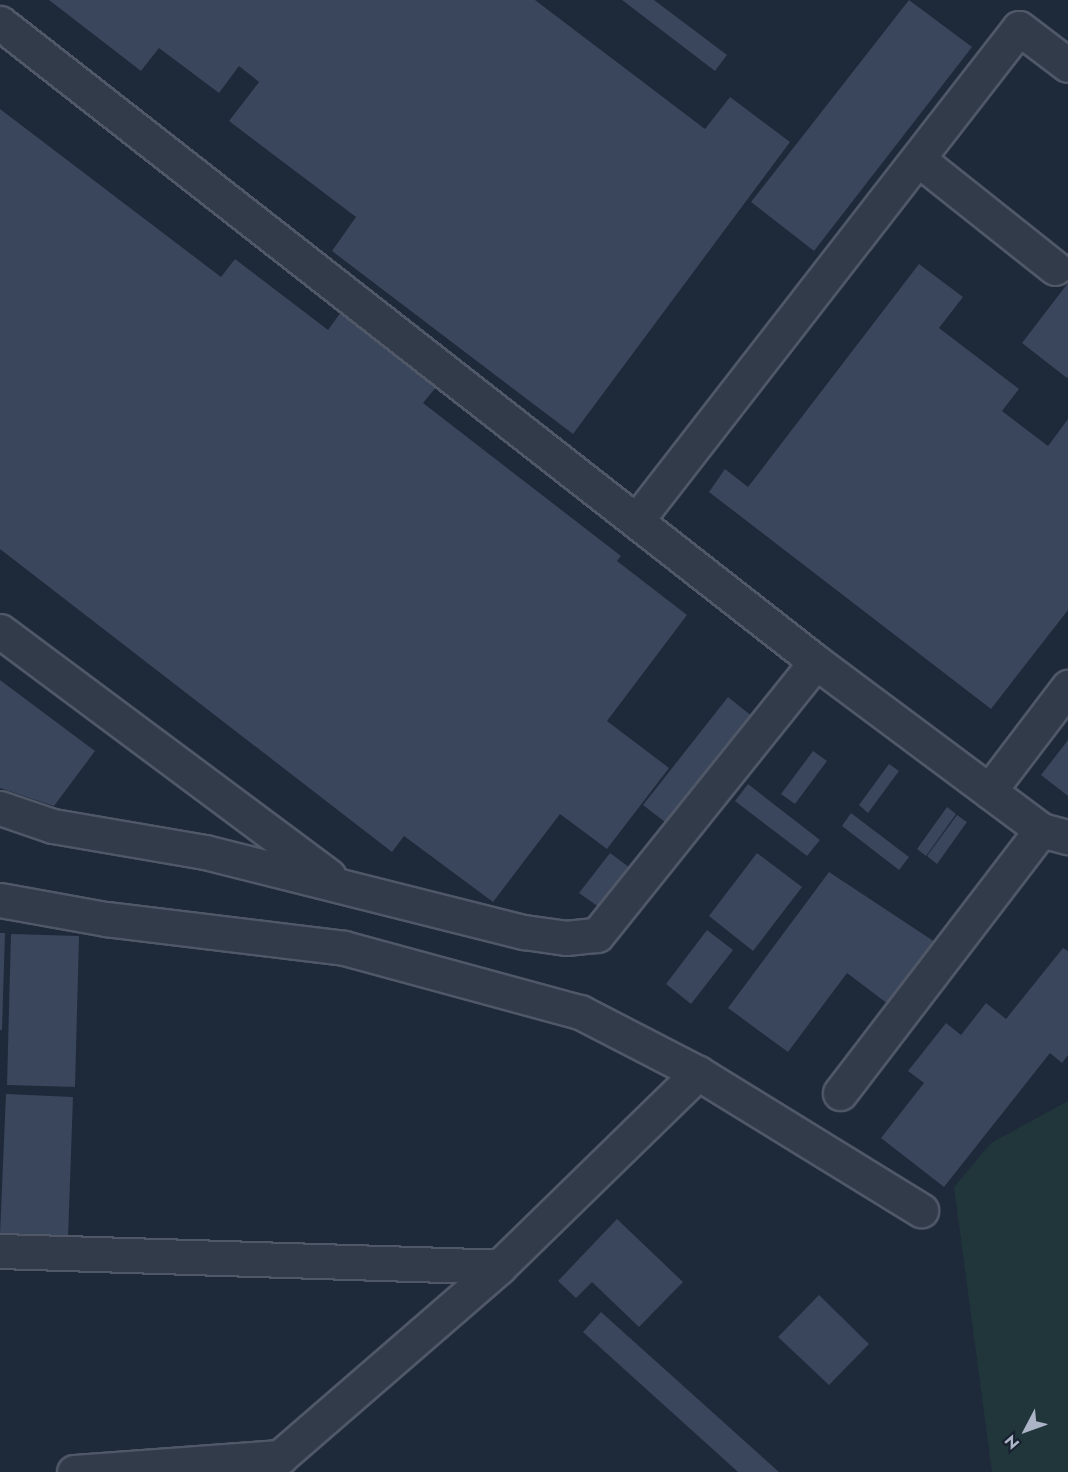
<!DOCTYPE html>
<style>
body{margin:0}
#map{position:relative;width:1068px;height:1472px;overflow:hidden;background:#1e293a;font-family:Jost,sans-serif}
div>[style]{position:absolute}
[style*='--x']{left:calc(var(--x)*1px);top:calc(var(--y)*1px);width:calc(var(--w)*1px);rotate:calc(var(--a)*1deg)}
.green>*{inset:0;background:#20363b}
.building>*{inset:0;background:#3a465b}
.roads{filter:drop-shadow(2px 0 #505868) drop-shadow(-2px 0 #505868) drop-shadow(0 2px #505868) drop-shadow(0 -2px #505868)}
.minor>*{height:33px;margin:-16.5px;padding:0 16.5px;transform-origin:16.5px;border-radius:16.5px;background:#323b4a}
span{translate:-50% -50%;white-space:nowrap;text-align:center;line-height:1.15;-webkit-text-stroke:4.5px #18202f;paint-order:stroke}
.north{position:absolute;left:996px;top:1400px;width:60px;height:60px;-webkit-text-stroke:4px #18202f;paint-order:stroke;rotate:229deg;font-size:16px;font-weight:700;line-height:24px;text-align:center;color:#acb5c7}
.north::after{content:'';display:block;margin:auto;width:21px;height:27px;background:#acb5c7;clip-path:polygon(50% 0,100% 100%,50% 72%,0 100%)}
</style>
<div id="map">
<div class="green">
<i style="clip-path:polygon(1068px 1101px,1068px 1472px,992px 1472px,954px 1187px,991px 1143px)"></i>
</div>
<div class="building">
<i style="clip-path:polygon(49px 0,535px 0,705px 129px,730px 97px,790px 142px,573px 434px,332px 251px,356px 217px,229px 121px,259px 82px,239px 66px,219px 93px,159px 48px,141px 71px)"></i>
<i style="clip-path:polygon(622px 0,654px 0,727px 55px,715px 71px)"></i>
<i style="clip-path:polygon(909px 0,972px 47px,814px 251px,751px 202px)"></i>
<i style="clip-path:polygon(0 109px,221px 277px,235px 259px,328px 330px,341px 312px,437px 386px,423px 403px,621px 556px,617px 561px,687px 615px,607px 721px,669px 768px,607px 849px,560px 814px,493px 902px,404px 836px,392px 852px,0 549px)"></i>
<i style="clip-path:polygon(919px 264px,963px 297px,939px 328px,1019px 389px,1002px 411px,1048px 446px,1068px 419px,1068px 610px,991px 709px,709px 492px,725px 469px,748px 487px)"></i>
<i style="clip-path:polygon(1068px 283px,1068px 377px,1067px 378px,1022px 343px)"></i>
<i style="clip-path:polygon(0 680px,95px 751px,54px 806px,0 788px)"></i>
<i style="clip-path:polygon(728px 697px,758px 721px,674px 829px,643px 805px)"></i>
<i style="clip-path:polygon(1068px 740px,1068px 796px,1041px 775px)"></i>
<i style="clip-path:polygon(813px 751px,827px 761px,795px 804px,781px 794px)"></i>
<i style="clip-path:polygon(889px 764px,899px 771px,868px 813px,859px 805px)"></i>
<i style="clip-path:polygon(748px 784px,820px 840px,807px 856px,735px 801px)"></i>
<i style="clip-path:polygon(947px 807px,956px 814px,926px 856px,917px 849px)"></i>
<i style="clip-path:polygon(851px 813px,909px 857px,899px 870px,842px 826px)"></i>
<i style="clip-path:polygon(957px 815px,967px 822px,937px 864px,927px 856px)"></i>
<i style="clip-path:polygon(610px 853px,633px 870px,603px 910px,579px 893px)"></i>
<i style="clip-path:polygon(757px 853px,802px 887px,753px 951px,709px 916px)"></i>
<i style="clip-path:polygon(829px 872px,935px 942px,888px 1004px,847px 973px,788px 1052px,728px 1008px)"></i>
<i style="clip-path:polygon(707px 930px,733px 950px,691px 1004px,666px 984px)"></i>
<i style="clip-path:polygon(0 933px,5px 933px,2px 1030px,0 1030px)"></i>
<i style="clip-path:polygon(11px 934px,79px 936px,75px 1087px,7px 1085px)"></i>
<i style="clip-path:polygon(1063px 948px,1068px 951px,1068px 1055px,1062px 1063px,1050px 1053px,944px 1187px,881px 1138px,924px 1083px,908px 1071px,946px 1023px,961px 1035px,986px 1003px,1006px 1019px)"></i>
<i style="clip-path:polygon(6px 1094px,73px 1097px,68px 1238px,0 1235px)"></i>
<i style="clip-path:polygon(617px 1219px,683px 1282px,639px 1327px,592px 1282px,576px 1298px,558px 1281px)"></i>
<i style="clip-path:polygon(819px 1295px,869px 1344px,829px 1385px,778px 1337px)"></i>
<i style="clip-path:polygon(601px 1312px,779px 1472px,738px 1472px,583px 1332px)"></i>
</div>
<div class="roads">
<div class="minor">
<i style="--x:0;--y:23;--w:1036;--a:38.06"></i>
<i style="--x:816;--y:662;--w:281;--a:36.7"></i>
<i style="--x:1041;--y:830;--w:28;--a:15"></i>
<i style="--x:918;--y:159;--w:175;--a:38.5"></i>
<i style="--x:636;--y:521;--w:624;--a:-52.16"></i>
<i style="--x:1019;--y:28;--w:61;--a:37.1"></i>
<i style="--x:0;--y:631;--w:410;--a:36.7"></i>
<i style="--x:989;--y:791;--w:131;--a:-52.8"></i>
<i style="--x:0;--y:808;--w:56;--a:18.8"></i>
<i style="--x:53;--y:826;--w:154;--a:9.7"></i>
<i style="--x:205;--y:852;--w:329;--a:14.1"></i>
<i style="--x:524;--y:932;--w:42;--a:8.1"></i>
<i style="--x:566;--y:938;--w:31;--a:-6"></i>
<i style="--x:597;--y:935;--w:350;--a:-51.3"></i>
<i style="--x:0;--y:900;--w:108;--a:10.2"></i>
<i style="--x:106;--y:919;--w:240;--a:6.9"></i>
<i style="--x:344;--y:948;--w:245;--a:15.2"></i>
<i style="--x:580;--y:1012;--w:133;--a:27.3"></i>
<i style="--x:698;--y:1073;--w:262;--a:31.6"></i>
<i style="--x:840;--y:1093;--w:331;--a:-52.6"></i>
<i style="--x:0;--y:1251;--w:499;--a:1.8"></i>
<i style="--x:74;--y:1472;--w:207;--a:-4.2"></i>
<i style="--x:280;--y:1457;--w:290;--a:-40.9"></i>
<i style="--x:499;--y:1267;--w:278;--a:-44.3"></i>
</div>
</div>
<div class="north">N</div>
</div>
